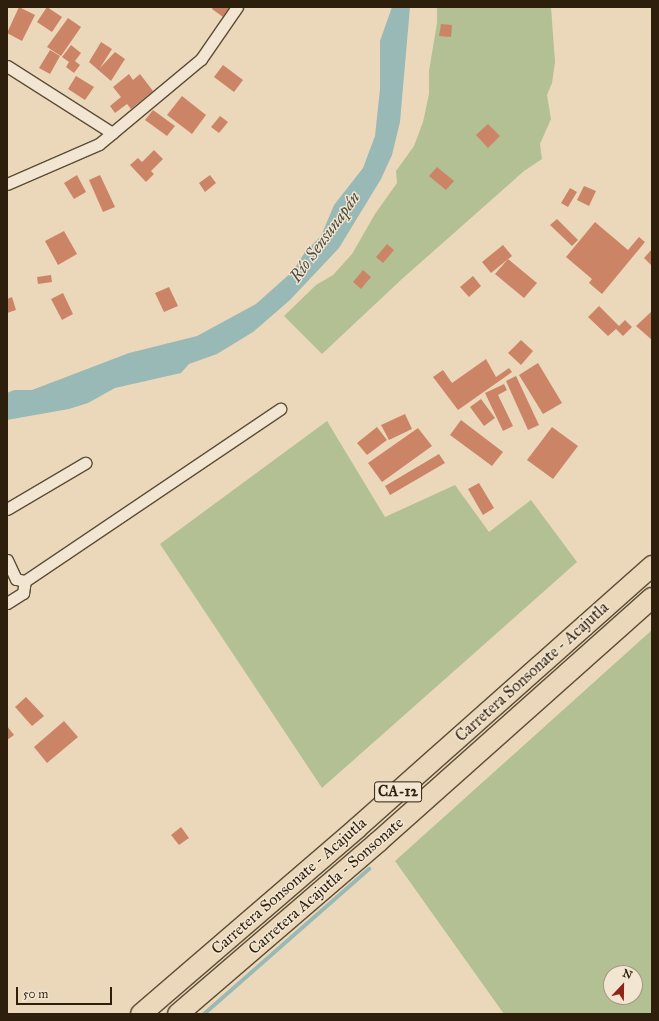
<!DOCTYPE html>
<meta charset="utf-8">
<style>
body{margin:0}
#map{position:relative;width:659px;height:1021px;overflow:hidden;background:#ebd8ba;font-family:"IM FELL Great Primer",serif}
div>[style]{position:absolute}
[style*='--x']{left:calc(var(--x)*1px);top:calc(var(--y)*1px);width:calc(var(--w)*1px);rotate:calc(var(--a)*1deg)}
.green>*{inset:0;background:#b2c094}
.water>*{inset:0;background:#99b9b6}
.stream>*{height:4px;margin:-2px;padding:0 2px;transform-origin:2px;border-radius:2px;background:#99b9b6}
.building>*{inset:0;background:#cc8466}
.roads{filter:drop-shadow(1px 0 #5c4d37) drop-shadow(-1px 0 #5c4d37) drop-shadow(0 1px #5c4d37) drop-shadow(0 -1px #5c4d37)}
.street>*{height:11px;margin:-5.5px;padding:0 5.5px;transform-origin:5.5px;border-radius:5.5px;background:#f2e6d2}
.highway>*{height:20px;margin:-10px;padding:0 10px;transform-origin:10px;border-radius:10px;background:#ebd8ba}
span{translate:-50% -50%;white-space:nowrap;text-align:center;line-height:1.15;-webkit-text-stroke:3px #f2e6d2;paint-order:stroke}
.shield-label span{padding:1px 3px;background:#f2e6d2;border:1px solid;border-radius:3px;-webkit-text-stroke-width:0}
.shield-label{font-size:15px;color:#2d1f0b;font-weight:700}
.street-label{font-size:16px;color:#2d1f0b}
.water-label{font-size:17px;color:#4d4d3e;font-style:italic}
.frame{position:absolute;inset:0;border:8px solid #2d1f0b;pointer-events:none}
.north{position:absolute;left:603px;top:965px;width:40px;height:40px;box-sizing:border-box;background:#f2e6d2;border:1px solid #a39682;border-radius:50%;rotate:22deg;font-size:11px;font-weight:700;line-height:16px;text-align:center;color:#2d1f0b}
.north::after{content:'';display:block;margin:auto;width:14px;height:18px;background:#8f2418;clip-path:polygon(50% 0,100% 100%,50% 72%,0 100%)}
.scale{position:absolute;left:16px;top:987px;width:96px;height:18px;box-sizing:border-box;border:2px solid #2d1f0b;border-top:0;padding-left:5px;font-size:12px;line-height:14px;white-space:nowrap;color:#2d1f0b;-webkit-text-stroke:3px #f2e6d2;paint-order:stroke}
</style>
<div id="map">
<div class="green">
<i style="clip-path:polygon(437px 7px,551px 7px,555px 62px,552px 83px,547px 95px,551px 119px,540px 144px,542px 159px,524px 171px,402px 279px,322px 354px,284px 316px,316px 285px,333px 275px,352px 254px,375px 214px,397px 183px,396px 171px,414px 146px,423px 122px,429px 94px,429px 71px,437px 23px)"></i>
<i style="clip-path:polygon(327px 421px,385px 517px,455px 485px,489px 532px,531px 500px,577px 562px,322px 788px,160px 544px)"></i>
<i style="clip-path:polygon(evenodd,652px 630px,652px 1014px,504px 1014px,395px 861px,652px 630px,611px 973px,635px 973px,635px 997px,611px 997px,611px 973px)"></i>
</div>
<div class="water">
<i style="clip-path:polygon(392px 7px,410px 7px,400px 122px,392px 155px,381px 179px,339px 248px,290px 300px,253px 332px,217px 354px,189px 364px,181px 373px,115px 388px,88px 403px,69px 409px,7px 420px,7px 393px,14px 390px,32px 390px,129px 353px,197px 336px,256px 304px,293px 271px,305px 252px,321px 236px,334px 205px,363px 168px,375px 136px,380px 89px,380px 41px)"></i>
</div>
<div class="stream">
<i style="--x:204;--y:1014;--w:220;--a:-41.3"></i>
</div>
<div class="building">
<i style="clip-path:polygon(19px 7px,35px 15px,22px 41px,7px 33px)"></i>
<i style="clip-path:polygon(47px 7px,62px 17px,52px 32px,37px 22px)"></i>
<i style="clip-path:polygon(213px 7px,228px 7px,229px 8px,223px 17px,212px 9px)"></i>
<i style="clip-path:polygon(68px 18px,81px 27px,61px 56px,47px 47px)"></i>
<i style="clip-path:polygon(441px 24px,452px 25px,451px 37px,439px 36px)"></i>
<i style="clip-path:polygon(101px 42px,112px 49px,100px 68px,115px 52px,125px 59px,111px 81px,89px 62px)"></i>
<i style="clip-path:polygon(71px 45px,81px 53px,75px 61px,80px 65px,74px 73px,66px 67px,69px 62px,62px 57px)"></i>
<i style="clip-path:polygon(50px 50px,60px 56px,50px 74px,39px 68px)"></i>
<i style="clip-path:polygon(223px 65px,243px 80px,234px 92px,214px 77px)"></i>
<i style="clip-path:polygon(129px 74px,133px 80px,140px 74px,153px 91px,131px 109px,127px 104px,115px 113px,110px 106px,121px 97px,113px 87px)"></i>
<i style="clip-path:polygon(76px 76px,94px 87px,85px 100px,68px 89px)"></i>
<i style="clip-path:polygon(182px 96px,206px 115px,192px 134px,167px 115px)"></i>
<i style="clip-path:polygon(153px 110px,175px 126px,167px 136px,145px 120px)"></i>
<i style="clip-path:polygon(220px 116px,228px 122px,219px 133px,211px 127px)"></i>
<i style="clip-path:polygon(488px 124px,500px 136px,488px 148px,476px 135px)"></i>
<i style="clip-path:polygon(154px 150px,163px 159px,151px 171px,154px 174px,146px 182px,130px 165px,138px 158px,142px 162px)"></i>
<i style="clip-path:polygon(437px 167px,454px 181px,446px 190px,429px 176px)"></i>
<i style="clip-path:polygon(77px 175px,86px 192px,74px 199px,64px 183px)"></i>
<i style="clip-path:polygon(100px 175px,115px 207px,103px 212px,89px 180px)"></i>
<i style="clip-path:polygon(210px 175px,216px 183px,205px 192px,199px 183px)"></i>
<i style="clip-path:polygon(584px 186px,596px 191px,589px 206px,577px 200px)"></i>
<i style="clip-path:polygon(570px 188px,577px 192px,568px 207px,561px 203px)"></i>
<i style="clip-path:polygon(557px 219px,578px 240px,572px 246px,550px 225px)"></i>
<i style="clip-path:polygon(595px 222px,628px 250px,639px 237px,645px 242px,602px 294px,589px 283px,592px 279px,566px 257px)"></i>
<i style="clip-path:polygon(64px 231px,77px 254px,58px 265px,45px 241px)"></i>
<i style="clip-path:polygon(387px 244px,394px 250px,383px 263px,376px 257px)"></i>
<i style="clip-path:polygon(503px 245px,512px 256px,491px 273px,482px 262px)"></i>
<i style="clip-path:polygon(652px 249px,652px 266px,644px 258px)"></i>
<i style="clip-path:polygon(508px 259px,537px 283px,524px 298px,495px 274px)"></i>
<i style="clip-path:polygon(363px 270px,371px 277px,361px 289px,353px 282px)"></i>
<i style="clip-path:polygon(51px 275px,52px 282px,38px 284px,37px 277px)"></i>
<i style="clip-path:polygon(473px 276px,481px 286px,469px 297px,460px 287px)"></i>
<i style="clip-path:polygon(169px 287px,178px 306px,164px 312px,155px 293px)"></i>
<i style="clip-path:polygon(63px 293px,73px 314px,62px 320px,51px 299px)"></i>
<i style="clip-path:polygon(12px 297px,16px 310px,7px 313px,7px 299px)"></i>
<i style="clip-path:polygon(599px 306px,619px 326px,625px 320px,632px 327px,623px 336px,616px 329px,608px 336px,588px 317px)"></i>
<i style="clip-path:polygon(652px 311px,652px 340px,636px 326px)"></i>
<i style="clip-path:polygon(521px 340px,533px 351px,521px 365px,508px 353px)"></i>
<i style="clip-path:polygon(486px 359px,496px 377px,509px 368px,512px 372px,458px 410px,433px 377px,443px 370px,452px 383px)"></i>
<i style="clip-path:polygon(538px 363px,562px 403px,543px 414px,519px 375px)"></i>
<i style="clip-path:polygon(516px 376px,539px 425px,528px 430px,506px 381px)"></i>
<i style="clip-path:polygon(504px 384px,507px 390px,498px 395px,513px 426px,503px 431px,485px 393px)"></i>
<i style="clip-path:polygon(481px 399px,495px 418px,484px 426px,470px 407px)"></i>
<i style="clip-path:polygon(405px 414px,412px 429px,389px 440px,381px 425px)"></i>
<i style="clip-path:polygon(461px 420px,503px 452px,492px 466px,450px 435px)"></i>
<i style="clip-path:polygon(377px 427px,387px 440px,367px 455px,357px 443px)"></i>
<i style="clip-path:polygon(552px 427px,578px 446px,553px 479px,527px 460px)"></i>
<i style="clip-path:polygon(418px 428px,432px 446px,382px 482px,368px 463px)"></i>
<i style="clip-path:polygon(439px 454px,445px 463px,390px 495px,385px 486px)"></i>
<i style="clip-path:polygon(479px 483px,494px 508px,483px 515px,468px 489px)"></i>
<i style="clip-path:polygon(26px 697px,44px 716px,32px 726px,15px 707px)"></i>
<i style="clip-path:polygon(64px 721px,78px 737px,47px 763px,34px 747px)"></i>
<i style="clip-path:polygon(7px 726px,14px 735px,7px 740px)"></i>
<i style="clip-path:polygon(181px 827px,189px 838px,179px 845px,171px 835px)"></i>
</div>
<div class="roads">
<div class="street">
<i style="--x:7;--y:66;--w:125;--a:32.5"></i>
<i style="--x:7;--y:184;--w:100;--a:-23.5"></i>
<i style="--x:99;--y:144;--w:133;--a:-39.8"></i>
<i style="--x:201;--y:59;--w:63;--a:-55.3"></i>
<i style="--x:7;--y:509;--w:91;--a:-30.5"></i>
<i style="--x:7;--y:560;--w:21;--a:65"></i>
<i style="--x:16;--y:579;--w:9;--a:13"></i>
<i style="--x:7;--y:603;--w:19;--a:-32"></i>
<i style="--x:23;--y:593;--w:12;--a:-81"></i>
<i style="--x:25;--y:581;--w:308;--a:-34"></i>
</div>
<div class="highway">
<i style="--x:141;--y:1014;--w:285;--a:-40.7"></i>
<i style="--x:357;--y:828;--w:395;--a:-41.6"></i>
<i style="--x:178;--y:1014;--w:264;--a:-40.7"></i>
<i style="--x:378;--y:842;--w:367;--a:-41.7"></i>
</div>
</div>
<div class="shield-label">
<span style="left:398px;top:792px">CA-12</span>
</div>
<div class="street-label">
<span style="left:532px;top:672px;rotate:-42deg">Carretera Sonsonate - Acajutla</span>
<span style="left:289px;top:886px;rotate:-41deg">Carretera Sonsonate - Acajutla</span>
<span style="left:326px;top:886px;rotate:-41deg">Carretera Acajutla - Sonsonate</span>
</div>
<div class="water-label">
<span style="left:325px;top:237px;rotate:-54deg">Río Sensunapán</span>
</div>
<div class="frame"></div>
<div class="north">N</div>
<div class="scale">50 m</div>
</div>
